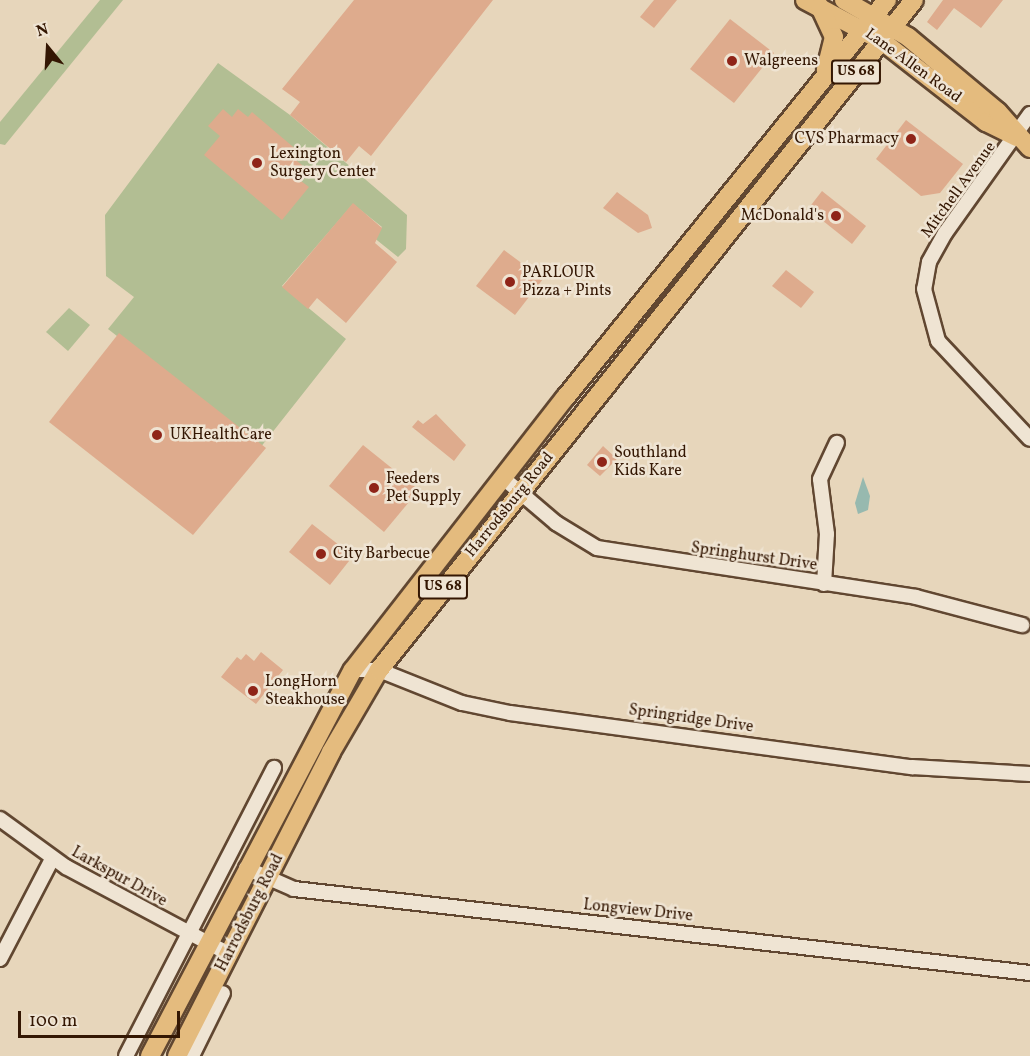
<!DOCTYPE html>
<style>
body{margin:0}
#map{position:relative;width:1030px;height:1056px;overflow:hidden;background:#e7d6bb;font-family:Vollkorn,serif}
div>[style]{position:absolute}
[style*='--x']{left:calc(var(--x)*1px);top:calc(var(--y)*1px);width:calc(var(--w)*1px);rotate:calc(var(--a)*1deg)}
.green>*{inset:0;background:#b2be93}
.water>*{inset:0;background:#97b9af}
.building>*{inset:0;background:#deab8d}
.roads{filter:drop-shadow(2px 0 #614731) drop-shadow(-2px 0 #614731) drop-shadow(0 2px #614731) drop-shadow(0 -2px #614731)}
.minor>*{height:14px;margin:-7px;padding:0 7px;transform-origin:7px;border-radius:7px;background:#efe4d3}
.major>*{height:18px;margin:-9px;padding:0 9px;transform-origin:9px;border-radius:9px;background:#e4bb7e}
.dots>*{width:16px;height:16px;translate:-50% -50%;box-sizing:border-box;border:3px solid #efe4d3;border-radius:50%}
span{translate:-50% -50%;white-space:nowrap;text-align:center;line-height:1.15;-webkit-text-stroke:5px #efe4d3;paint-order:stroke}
.shield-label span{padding:2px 4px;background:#efe4d3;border:2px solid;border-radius:4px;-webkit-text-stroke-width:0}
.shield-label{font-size:15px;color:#341703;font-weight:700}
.poi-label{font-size:16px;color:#341703}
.left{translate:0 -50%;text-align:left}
.right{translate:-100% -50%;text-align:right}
.street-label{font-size:16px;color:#341703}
.north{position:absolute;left:18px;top:18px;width:60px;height:60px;-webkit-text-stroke:4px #efe4d3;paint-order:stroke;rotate:342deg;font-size:16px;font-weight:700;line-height:24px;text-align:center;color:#341703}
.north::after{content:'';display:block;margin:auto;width:21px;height:27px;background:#341703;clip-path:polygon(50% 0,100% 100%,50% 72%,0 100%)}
.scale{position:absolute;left:18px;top:1011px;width:162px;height:27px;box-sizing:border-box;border:3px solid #341703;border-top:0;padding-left:8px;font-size:18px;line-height:21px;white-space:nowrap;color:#341703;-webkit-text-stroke:4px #efe4d3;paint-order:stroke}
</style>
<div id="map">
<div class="green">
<i style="clip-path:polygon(100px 0,123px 0,5px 145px,0 144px,0 122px)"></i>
<i style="clip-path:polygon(218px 63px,290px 115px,407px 215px,406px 249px,398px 257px,373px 237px,382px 227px,353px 204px,282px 286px,346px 339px,260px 448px,108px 329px,134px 297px,106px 276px,105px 215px)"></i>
<i style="clip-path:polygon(69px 308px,90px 325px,68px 351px,46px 332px)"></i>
</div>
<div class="water">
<i style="clip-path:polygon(863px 477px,870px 496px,868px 510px,858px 514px,855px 503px)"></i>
</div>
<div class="building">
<i style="clip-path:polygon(354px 0,493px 0,371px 156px,359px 146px,346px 162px,290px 115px,300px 102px,282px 89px)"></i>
<i style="clip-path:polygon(654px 0,677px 0,654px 28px,640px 17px)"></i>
<i style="clip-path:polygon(943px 0,1003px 0,981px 28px,954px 8px,937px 30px,927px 22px)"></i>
<i style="clip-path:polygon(730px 19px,774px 53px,734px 103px,690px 69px)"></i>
<i style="clip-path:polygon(223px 109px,232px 117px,238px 109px,248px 117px,252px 112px,298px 151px,291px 156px,309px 171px,301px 181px,309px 187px,282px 220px,204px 155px,220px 136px,208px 126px)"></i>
<i style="clip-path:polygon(906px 120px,963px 164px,940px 193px,921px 196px,876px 159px)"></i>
<i style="clip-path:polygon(822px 191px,866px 226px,852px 244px,808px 209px)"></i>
<i style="clip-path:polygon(617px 192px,648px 215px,652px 228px,638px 233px,603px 208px)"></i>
<i style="clip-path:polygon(353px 203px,382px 228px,375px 243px,397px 262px,346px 323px,317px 298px,308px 309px,282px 287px)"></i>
<i style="clip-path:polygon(504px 250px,543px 279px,515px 315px,476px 286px)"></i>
<i style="clip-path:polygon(786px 270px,814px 292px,801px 308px,772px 286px)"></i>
<i style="clip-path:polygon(119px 333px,266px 448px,193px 535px,49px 422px)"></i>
<i style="clip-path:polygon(436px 414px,466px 445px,454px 461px,412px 427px,418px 420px,423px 424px)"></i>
<i style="clip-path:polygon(363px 445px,419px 490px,384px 532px,329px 486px)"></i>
<i style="clip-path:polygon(603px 446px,617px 459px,600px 476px,587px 465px)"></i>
<i style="clip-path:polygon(312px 524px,353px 556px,330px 585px,289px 552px)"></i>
<i style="clip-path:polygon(261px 652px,283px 670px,256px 704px,221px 677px,237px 657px,241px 660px,246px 654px,254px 661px)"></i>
</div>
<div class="roads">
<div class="minor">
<i style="--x:1030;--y:114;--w:146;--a:125.5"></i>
<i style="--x:945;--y:233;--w:33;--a:119"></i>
<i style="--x:929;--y:262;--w:27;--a:100"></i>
<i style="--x:924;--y:289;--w:54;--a:74.9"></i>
<i style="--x:938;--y:341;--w:134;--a:46.8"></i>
<i style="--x:502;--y:477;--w:71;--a:40.4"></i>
<i style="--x:556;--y:523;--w:48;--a:31.4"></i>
<i style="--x:597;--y:548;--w:323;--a:8.7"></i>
<i style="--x:916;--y:597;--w:110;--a:14.8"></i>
<i style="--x:824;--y:584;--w:50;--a:-86.6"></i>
<i style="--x:827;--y:534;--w:55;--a:-97.3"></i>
<i style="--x:820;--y:479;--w:40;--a:-65"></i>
<i style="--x:353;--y:670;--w:26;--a:0"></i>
<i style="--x:379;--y:670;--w:89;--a:21.7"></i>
<i style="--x:462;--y:703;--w:49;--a:11.8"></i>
<i style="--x:510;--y:713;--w:406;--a:7.7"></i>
<i style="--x:912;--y:767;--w:118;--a:3.4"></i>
<i style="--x:0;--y:819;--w:82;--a:36"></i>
<i style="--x:66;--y:867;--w:185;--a:28.1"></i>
<i style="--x:246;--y:868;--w:52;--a:23.6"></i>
<i style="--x:294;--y:889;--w:741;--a:6.51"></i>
<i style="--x:0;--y:959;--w:113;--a:-62.5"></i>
<i style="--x:126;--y:1056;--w:324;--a:-62.8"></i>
<i style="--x:192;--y:1056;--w:70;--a:-63.8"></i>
</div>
<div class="major">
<i style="--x:805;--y:0;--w:87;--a:28"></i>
<i style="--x:882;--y:41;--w:132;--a:37.9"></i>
<i style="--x:986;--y:122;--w:34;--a:26"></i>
<i style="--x:844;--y:0;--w:74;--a:30"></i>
<i style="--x:908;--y:37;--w:117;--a:39.8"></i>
<i style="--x:998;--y:112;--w:48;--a:48.4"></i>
<i style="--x:820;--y:7;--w:33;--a:65"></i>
<i style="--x:834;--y:37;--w:34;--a:104"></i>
<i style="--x:150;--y:1056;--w:436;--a:-62.3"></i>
<i style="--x:353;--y:670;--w:345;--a:-52.1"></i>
<i style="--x:565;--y:398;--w:512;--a:-51.03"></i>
<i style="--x:177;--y:1056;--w:341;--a:-63.1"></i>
<i style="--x:331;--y:752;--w:95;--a:-59.7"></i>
<i style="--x:379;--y:670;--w:857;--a:-51.39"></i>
</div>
</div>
<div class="dots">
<i style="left:732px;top:61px;background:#8f2418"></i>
<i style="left:911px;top:139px;background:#8f2418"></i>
<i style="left:257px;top:163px;background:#8f2418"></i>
<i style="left:836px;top:216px;background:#8f2418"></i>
<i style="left:510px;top:282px;background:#8f2418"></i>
<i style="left:157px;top:435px;background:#8f2418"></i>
<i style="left:602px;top:462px;background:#8f2418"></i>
<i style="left:374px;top:488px;background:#8f2418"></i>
<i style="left:321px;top:554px;background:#8f2418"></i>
<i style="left:253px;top:691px;background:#8f2418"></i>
</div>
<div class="shield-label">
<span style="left:856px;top:72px">US 68</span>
<span style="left:443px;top:587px">US 68</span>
</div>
<div class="poi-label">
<span class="left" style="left:744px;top:61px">Walgreens</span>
<span class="right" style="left:899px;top:139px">CVS Pharmacy</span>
<span class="left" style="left:270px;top:163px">Lexington<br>Surgery Center</span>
<span class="right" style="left:824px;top:216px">McDonald's</span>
<span class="left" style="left:522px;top:282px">PARLOUR<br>Pizza + Pints</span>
<span class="left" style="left:170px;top:435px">UKHealthCare</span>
<span class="left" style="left:614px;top:462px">Southland<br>Kids Kare</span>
<span class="left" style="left:386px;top:488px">Feeders<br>Pet Supply</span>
<span class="left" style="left:333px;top:554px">City Barbecue</span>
<span class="left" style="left:265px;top:691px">LongHorn<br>Steakhouse</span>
</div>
<div class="street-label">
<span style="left:913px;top:66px;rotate:36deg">Lane Allen Road</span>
<span style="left:959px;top:190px;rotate:-54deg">Mitchell Avenue</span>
<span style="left:510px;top:505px;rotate:-51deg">Harrodsburg Road</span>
<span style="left:754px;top:557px;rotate:8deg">Springhurst Drive</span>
<span style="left:691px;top:719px;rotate:8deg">Springridge Drive</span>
<span style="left:119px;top:877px;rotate:29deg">Larkspur Drive</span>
<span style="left:638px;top:911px;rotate:6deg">Longview Drive</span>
<span style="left:250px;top:913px;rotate:-63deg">Harrodsburg Road</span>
</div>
<div class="north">N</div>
<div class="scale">100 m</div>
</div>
